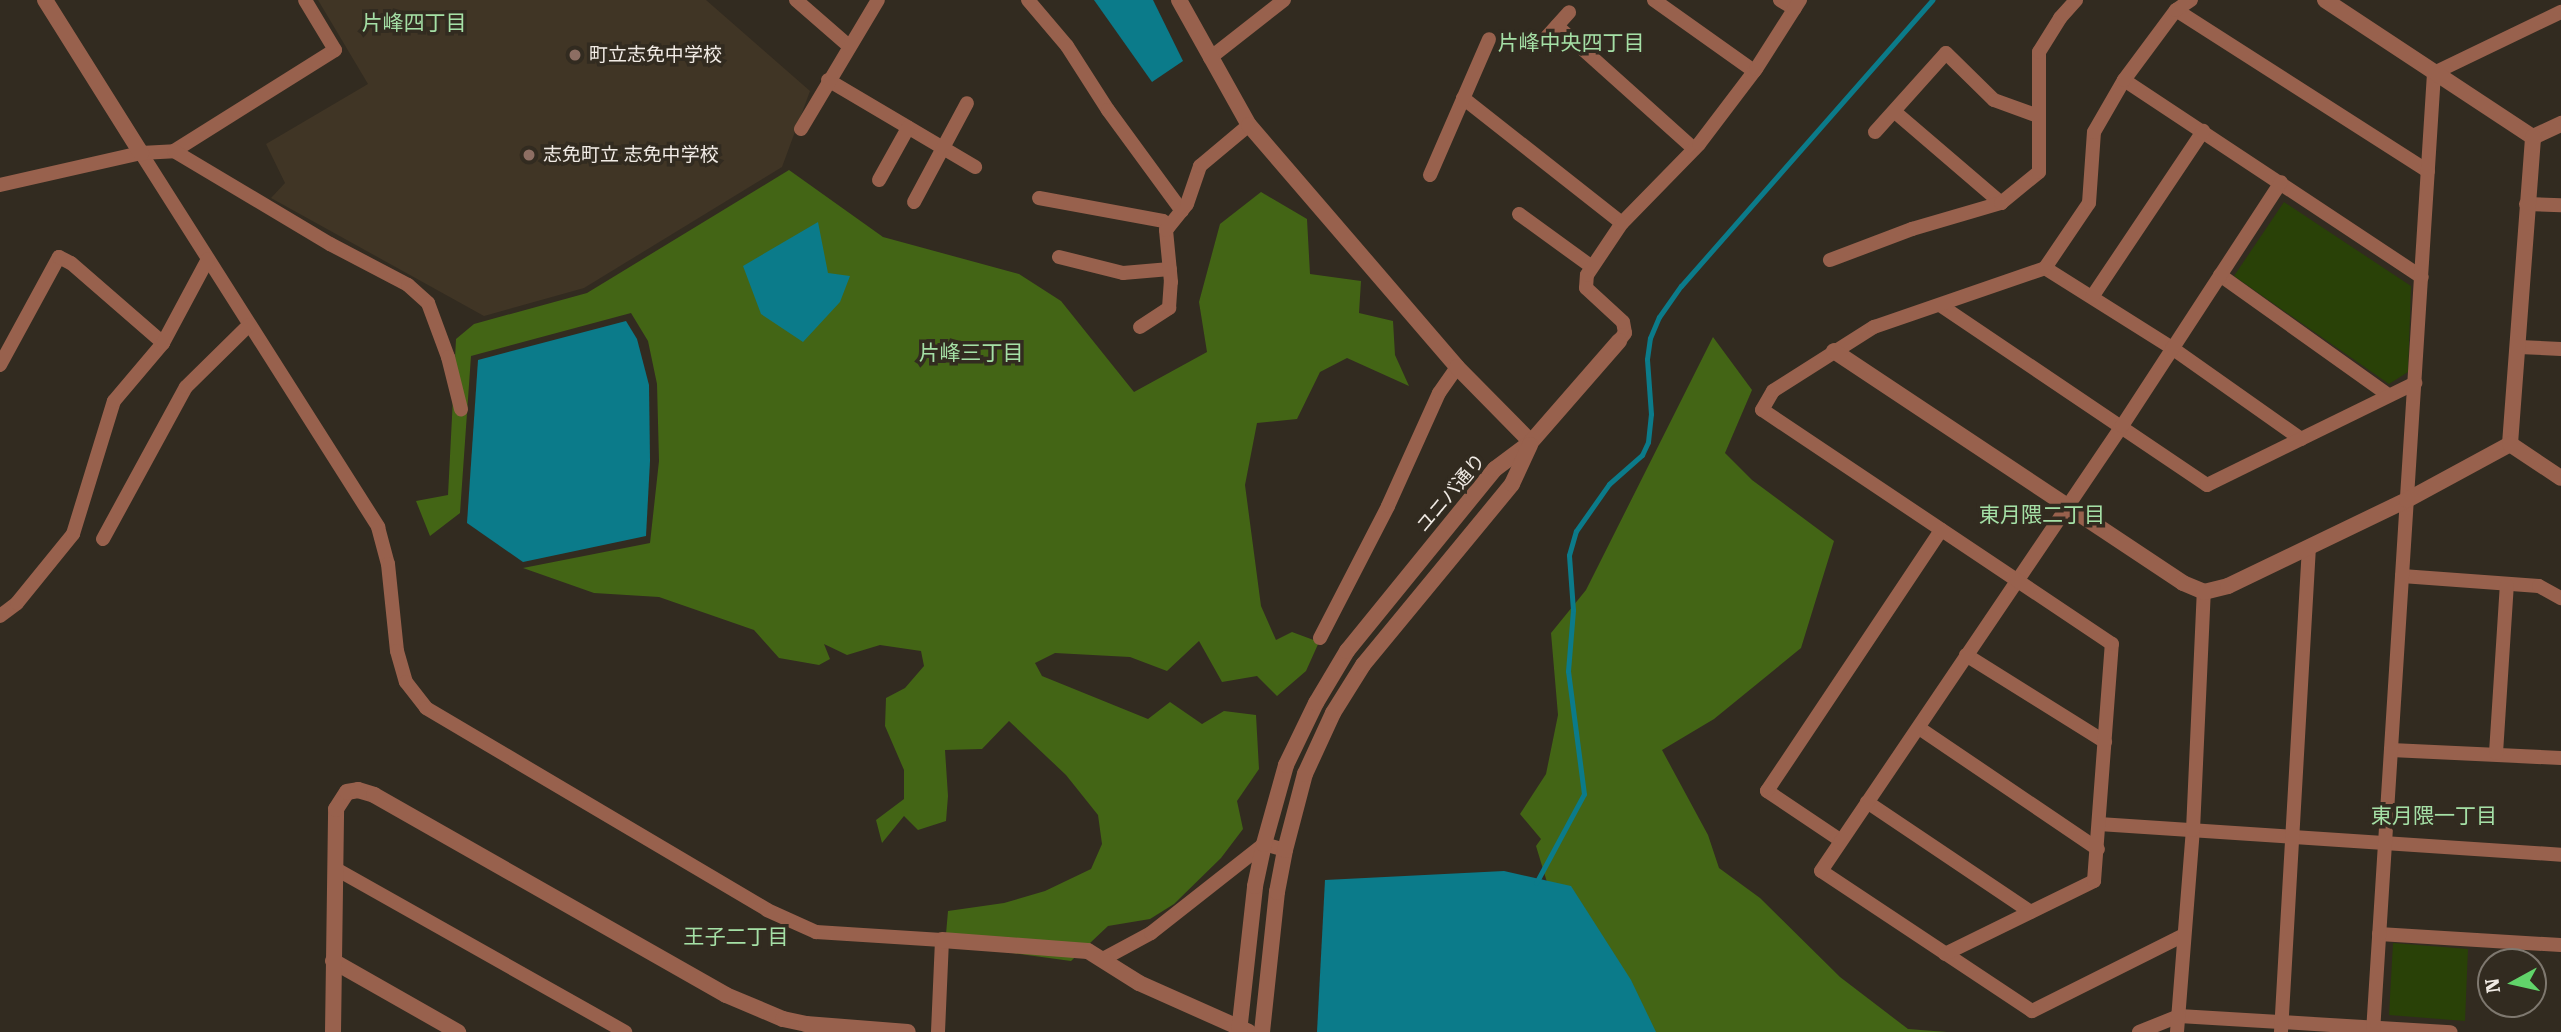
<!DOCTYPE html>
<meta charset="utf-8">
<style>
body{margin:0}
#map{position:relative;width:2561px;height:1032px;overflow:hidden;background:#322b20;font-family:"Roboto Serif","Noto Sans JP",serif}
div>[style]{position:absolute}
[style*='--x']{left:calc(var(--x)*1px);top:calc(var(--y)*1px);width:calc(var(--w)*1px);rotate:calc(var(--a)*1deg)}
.built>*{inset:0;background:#403525}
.green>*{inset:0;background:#294107}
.forest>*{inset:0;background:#436515}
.water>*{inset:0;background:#0b7b8a}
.stream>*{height:5px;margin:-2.5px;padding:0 2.5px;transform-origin:2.5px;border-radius:2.5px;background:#0b7b8a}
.minor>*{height:14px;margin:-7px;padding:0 7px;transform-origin:7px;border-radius:7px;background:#98614d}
.tertiary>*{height:16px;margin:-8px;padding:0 8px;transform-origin:8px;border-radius:8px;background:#98614d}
.dots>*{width:19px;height:19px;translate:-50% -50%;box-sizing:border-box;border:4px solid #322b20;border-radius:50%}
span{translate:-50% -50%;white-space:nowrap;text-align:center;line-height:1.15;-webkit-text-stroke:7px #322b20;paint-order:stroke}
.poi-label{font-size:19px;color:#f1ebe5}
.left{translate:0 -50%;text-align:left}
.street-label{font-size:19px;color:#f1ebe5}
.neighbourhood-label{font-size:21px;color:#a5e0a6}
.north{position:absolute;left:2477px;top:948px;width:70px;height:70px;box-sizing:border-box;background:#322b20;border:2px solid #7e786f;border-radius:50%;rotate:262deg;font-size:19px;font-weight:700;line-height:28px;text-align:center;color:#f1ebe5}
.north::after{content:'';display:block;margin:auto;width:24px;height:32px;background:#61d46a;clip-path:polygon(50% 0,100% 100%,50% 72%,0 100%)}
</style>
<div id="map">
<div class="built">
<i style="clip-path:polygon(318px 0,706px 0,810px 91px,782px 167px,584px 288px,484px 316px,271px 198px,285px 183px,266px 144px,368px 84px)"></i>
</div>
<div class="green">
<i style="clip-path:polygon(2284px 202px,2411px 286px,2408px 372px,2389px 384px,2234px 276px)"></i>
<i style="clip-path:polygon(2393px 943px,2468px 949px,2465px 1021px,2389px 1015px)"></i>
</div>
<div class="forest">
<i style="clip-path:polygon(789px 170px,883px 237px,1019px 274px,1061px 301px,1134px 392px,1207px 352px,1199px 302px,1220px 224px,1261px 192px,1307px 219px,1310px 274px,1361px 281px,1359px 313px,1393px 321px,1395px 355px,1409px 386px,1347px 358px,1320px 372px,1297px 419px,1257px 423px,1245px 485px,1261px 606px,1276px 640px,1292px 632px,1319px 642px,1306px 671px,1277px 696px,1257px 676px,1222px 682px,1199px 641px,1167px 671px,1130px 657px,1055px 653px,1035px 663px,1042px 676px,1148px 719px,1170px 702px,1202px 724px,1224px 711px,1256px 715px,1259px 769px,1237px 801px,1243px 829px,1221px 858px,1174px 904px,1150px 919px,1108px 926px,1071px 961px,997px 951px,946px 934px,948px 911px,1004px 903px,1045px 891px,1091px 869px,1102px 844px,1098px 815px,1066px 775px,1009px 721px,982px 749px,945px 750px,948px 796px,946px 821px,918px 830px,904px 816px,882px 843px,876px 820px,904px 799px,904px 770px,885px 726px,886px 698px,905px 688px,924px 666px,921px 651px,880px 645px,847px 655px,824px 644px,830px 659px,819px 665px,779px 658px,754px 630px,659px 597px,594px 593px,523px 568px,650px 543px,659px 461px,657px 384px,648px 341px,631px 313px,471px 356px,460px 513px,430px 536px,416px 501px,448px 495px,456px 339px,474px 324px,587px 293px)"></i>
<i style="clip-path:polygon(1713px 337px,1752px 390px,1725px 453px,1752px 480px,1834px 541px,1801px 648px,1714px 719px,1662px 750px,1708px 835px,1719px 868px,1760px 898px,1840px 977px,1908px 1029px,1947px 1032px,1650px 1032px,1550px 892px,1536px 846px,1541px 839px,1520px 814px,1546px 774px,1558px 715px,1551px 633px,1586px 590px)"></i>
</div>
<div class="water">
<i style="clip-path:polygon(1094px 0,1153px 0,1183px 61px,1152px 82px)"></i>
<i style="clip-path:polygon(818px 222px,828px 273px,850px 276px,840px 302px,803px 342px,761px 314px,743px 266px)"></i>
<i style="clip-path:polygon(626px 321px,637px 339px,649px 385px,650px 461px,646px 536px,523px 562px,467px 523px,478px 360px)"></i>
<i style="clip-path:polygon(1504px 871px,1571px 886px,1631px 980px,1656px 1032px,1317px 1032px,1325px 880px)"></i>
</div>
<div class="stream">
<i style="--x:1536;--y:883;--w:101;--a:-61.7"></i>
<i style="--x:1584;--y:794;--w:124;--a:-97.4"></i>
<i style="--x:1568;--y:671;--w:61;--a:-85.3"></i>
<i style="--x:1573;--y:610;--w:55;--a:-94.2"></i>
<i style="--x:1569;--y:555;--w:25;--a:-74"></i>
<i style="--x:1576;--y:531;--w:57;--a:-54.9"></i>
<i style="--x:1609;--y:484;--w:44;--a:-41.3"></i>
<i style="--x:1642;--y:455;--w:14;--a:-65"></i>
<i style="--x:1648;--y:442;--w:28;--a:-84"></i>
<i style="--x:1651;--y:414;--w:55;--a:-94.2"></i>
<i style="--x:1647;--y:359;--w:21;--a:-82"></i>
<i style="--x:1650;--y:338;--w:23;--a:-67"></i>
<i style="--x:1659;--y:317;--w:38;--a:-55"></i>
<i style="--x:1681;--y:286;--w:381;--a:-48.7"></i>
</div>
<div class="minor">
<i style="--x:796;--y:0;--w:70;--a:41"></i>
<i style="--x:1028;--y:0;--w:60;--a:49.7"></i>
<i style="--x:1067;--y:46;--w:76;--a:57.4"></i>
<i style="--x:1108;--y:110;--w:125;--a:53.8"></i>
<i style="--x:1654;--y:0;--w:123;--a:35.4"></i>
<i style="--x:1780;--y:0;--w:17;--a:31"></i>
<i style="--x:2176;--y:10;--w:299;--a:32.6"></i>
<i style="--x:1557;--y:26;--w:184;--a:41.9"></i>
<i style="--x:1545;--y:39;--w:36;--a:-48"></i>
<i style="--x:1210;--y:58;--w:94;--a:-38.1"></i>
<i style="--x:828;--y:80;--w:171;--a:30.6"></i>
<i style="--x:2124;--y:80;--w:357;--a:33.5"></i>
<i style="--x:1463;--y:98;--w:202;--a:38.2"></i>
<i style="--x:1895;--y:112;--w:140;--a:40.6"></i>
<i style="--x:801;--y:129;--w:150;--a:-59.2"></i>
<i style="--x:1875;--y:132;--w:106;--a:-48.1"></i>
<i style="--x:1946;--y:53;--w:67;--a:44.4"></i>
<i style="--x:1994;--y:100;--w:47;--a:20"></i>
<i style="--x:174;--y:151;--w:190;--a:-32.1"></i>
<i style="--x:335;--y:50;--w:58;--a:-121"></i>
<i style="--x:141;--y:153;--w:443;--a:57.6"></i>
<i style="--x:378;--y:527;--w:38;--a:75"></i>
<i style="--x:388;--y:564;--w:87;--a:84.1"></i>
<i style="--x:397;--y:651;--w:32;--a:74"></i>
<i style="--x:406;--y:682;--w:33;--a:52"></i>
<i style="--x:426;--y:708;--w:396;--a:30.6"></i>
<i style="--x:767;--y:910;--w:54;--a:24.2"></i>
<i style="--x:816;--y:932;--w:126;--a:3.6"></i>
<i style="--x:942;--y:940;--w:92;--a:92.5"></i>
<i style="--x:1430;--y:175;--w:148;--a:-66.5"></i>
<i style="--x:879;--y:180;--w:60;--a:-60.9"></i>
<i style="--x:0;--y:185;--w:145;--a:-12.8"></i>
<i style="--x:141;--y:153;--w:33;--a:-3"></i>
<i style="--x:174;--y:151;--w:182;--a:30.8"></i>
<i style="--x:330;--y:244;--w:88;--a:27.7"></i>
<i style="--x:408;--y:285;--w:27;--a:42"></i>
<i style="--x:428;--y:303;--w:58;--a:69.7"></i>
<i style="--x:448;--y:357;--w:54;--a:76"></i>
<i style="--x:1039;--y:198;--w:126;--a:10.5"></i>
<i style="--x:1163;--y:221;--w:8;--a:45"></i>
<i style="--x:914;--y:202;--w:112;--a:-61.8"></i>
<i style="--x:2526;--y:204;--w:35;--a:2"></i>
<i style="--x:1519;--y:214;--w:90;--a:36"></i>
<i style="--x:1059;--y:257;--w:66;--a:14"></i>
<i style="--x:1123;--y:273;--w:47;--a:-4.9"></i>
<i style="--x:1830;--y:260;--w:88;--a:-20.7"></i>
<i style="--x:1912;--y:229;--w:93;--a:-16.3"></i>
<i style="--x:2001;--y:203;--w:49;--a:-39.2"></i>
<i style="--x:2039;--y:172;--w:120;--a:-90"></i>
<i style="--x:2039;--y:52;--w:40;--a:-58"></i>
<i style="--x:2060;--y:18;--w:24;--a:-48"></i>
<i style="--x:2045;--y:268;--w:150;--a:32.2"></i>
<i style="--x:2172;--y:348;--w:158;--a:35.2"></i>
<i style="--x:2220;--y:275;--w:206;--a:35.5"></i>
<i style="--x:2092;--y:297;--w:200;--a:-56.2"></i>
<i style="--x:1940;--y:305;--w:322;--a:34"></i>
<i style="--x:2207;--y:485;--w:232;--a:-26.1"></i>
<i style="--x:1140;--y:327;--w:35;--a:-33"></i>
<i style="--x:1169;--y:308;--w:26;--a:-86"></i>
<i style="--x:1171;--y:282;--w:52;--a:-95.5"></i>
<i style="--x:1166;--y:230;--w:33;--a:-51"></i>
<i style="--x:1187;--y:204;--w:40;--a:-71.1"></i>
<i style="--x:1200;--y:166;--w:64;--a:-39.9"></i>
<i style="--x:1619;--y:341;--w:10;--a:-53"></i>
<i style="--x:1625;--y:333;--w:11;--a:-100"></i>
<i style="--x:1623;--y:322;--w:50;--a:-137.4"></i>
<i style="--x:1586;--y:288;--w:13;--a:-86"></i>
<i style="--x:1587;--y:275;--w:63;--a:-56.1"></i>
<i style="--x:1622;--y:223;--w:110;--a:-45.7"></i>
<i style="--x:1699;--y:144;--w:94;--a:-52.8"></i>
<i style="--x:1756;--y:69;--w:82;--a:-57.5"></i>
<i style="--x:2519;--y:347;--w:42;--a:2.7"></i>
<i style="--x:0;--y:365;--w:123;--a:-61.4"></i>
<i style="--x:59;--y:257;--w:13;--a:27"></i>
<i style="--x:71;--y:263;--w:122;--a:41"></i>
<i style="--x:103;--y:539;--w:173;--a:-61.4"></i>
<i style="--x:186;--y:387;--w:88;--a:-44.5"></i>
<i style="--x:2402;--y:576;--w:137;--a:4.2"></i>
<i style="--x:2539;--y:586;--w:25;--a:29"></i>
<i style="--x:0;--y:616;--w:21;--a:-37"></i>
<i style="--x:17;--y:603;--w:89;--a:-50.9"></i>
<i style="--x:73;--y:534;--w:139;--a:-72.9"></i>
<i style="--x:114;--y:401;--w:76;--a:-49.8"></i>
<i style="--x:163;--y:343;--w:95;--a:-61.8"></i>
<i style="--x:1320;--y:638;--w:148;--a:-62.7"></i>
<i style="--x:1388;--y:506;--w:124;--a:-65.7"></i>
<i style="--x:1439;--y:393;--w:32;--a:-55"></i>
<i style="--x:1966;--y:655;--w:164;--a:32"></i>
<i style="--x:1919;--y:728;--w:216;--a:34.1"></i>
<i style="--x:2391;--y:750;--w:170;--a:2.7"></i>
<i style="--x:2496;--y:753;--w:168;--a:-86.3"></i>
<i style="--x:1867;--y:802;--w:197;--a:33.9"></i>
<i style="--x:2099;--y:824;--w:463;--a:3.8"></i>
<i style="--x:1840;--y:840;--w:88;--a:-146.1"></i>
<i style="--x:1767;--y:791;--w:314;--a:-56.3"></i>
<i style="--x:336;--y:869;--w:332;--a:29.4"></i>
<i style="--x:2379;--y:934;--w:182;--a:3.5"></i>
<i style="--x:2182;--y:936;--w:168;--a:153.4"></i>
<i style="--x:2032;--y:1011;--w:253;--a:-146.4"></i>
<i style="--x:1821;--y:871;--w:537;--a:-55.93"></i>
<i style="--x:2122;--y:426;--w:291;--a:-56.9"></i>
<i style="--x:1945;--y:954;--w:166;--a:-26.1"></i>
<i style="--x:2094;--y:881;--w:238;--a:-85.7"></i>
<i style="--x:2112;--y:644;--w:421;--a:-146.2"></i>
<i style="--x:1762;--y:410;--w:22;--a:-60"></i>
<i style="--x:1773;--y:391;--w:120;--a:-32.4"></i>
<i style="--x:1874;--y:327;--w:181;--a:-19"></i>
<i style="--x:2045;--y:268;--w:78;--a:-55.9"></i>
<i style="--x:2089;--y:203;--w:71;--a:-86"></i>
<i style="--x:2094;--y:132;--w:60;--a:-60"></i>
<i style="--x:2124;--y:80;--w:87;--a:-53.4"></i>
<i style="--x:2176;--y:10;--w:18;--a:-34"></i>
<i style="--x:1103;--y:959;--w:55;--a:-28.4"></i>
<i style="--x:1151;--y:933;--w:144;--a:-38.2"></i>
<i style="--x:1264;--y:844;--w:22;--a:16"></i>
<i style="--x:2139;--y:1032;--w:43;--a:-21.8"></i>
<i style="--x:2179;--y:1016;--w:272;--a:3.4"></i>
<i style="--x:2177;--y:1032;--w:203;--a:-85.5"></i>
<i style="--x:2193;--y:830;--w:238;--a:-87.4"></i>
<i style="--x:2281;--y:1032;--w:485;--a:-86.7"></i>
<i style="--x:2373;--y:1032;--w:961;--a:-86.36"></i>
<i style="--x:2434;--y:73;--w:141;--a:-25.7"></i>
</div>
<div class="tertiary">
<i style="--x:45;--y:0;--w:181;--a:57.9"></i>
<i style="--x:1179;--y:0;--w:143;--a:60.8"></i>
<i style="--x:1249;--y:125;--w:319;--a:49.3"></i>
<i style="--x:1457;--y:367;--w:105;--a:45.4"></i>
<i style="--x:2325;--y:0;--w:249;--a:33.4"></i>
<i style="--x:2533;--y:137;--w:31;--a:-25"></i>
<i style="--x:1834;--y:351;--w:419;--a:33.6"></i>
<i style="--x:2183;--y:583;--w:23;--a:23"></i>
<i style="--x:2204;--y:592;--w:25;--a:-14"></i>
<i style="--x:2228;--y:586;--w:199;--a:-25.7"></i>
<i style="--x:2407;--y:500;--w:117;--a:-28.5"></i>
<i style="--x:2510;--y:444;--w:308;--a:-85.7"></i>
<i style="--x:2510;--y:444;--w:61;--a:33.7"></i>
<i style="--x:942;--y:940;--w:146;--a:4.3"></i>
<i style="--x:1088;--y:951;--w:60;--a:32.1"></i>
<i style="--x:1139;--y:983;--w:120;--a:24"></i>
<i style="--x:333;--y:961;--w:144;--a:29.6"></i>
<i style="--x:333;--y:1032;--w:223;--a:-89.2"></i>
<i style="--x:336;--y:809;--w:20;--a:-57"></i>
<i style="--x:347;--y:792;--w:11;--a:-10"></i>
<i style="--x:358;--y:790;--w:17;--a:17"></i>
<i style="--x:374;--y:795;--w:405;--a:29.6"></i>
<i style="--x:726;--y:995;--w:62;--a:22.8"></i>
<i style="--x:783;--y:1019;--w:24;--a:12"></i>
<i style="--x:806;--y:1024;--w:102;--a:4.5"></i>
<i style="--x:1239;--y:1032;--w:147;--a:-83.7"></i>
<i style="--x:1255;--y:886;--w:43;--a:-77.9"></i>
<i style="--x:1264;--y:844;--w:82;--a:-74.4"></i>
<i style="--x:1286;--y:765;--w:69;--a:-64.2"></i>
<i style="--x:1316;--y:703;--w:61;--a:-59.2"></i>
<i style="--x:1347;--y:651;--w:235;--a:-50.9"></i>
<i style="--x:1495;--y:469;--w:45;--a:-36.9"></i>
<i style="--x:1531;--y:442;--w:134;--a:-48.9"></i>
<i style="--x:1262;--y:1032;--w:141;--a:-83.9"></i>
<i style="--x:1277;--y:892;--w:43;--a:-79.2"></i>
<i style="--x:1285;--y:850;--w:79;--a:-75.3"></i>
<i style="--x:1305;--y:774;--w:67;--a:-65.3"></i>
<i style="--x:1333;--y:713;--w:57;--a:-58"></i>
<i style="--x:1363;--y:665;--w:234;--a:-50.5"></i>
<i style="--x:1512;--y:484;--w:43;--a:-65.2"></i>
</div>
<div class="dots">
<i style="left:575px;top:55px;background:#8d6e63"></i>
<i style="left:529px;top:155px;background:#8d6e63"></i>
</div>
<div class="poi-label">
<span class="left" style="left:589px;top:55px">町立志免中学校</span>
<span class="left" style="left:543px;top:155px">志免町立 志免中学校</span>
</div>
<div class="street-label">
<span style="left:1451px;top:493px;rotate:-50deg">ユニバ通り</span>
</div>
<div class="neighbourhood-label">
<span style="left:414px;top:23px">片峰四丁目</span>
<span style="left:1571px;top:43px">片峰中央四丁目</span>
<span style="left:971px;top:353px">片峰三丁目</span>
<span style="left:2042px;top:515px">東月隈二丁目</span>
<span style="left:2434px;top:816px">東月隈一丁目</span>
<span style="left:736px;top:937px">王子二丁目</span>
</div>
<div class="north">N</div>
</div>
